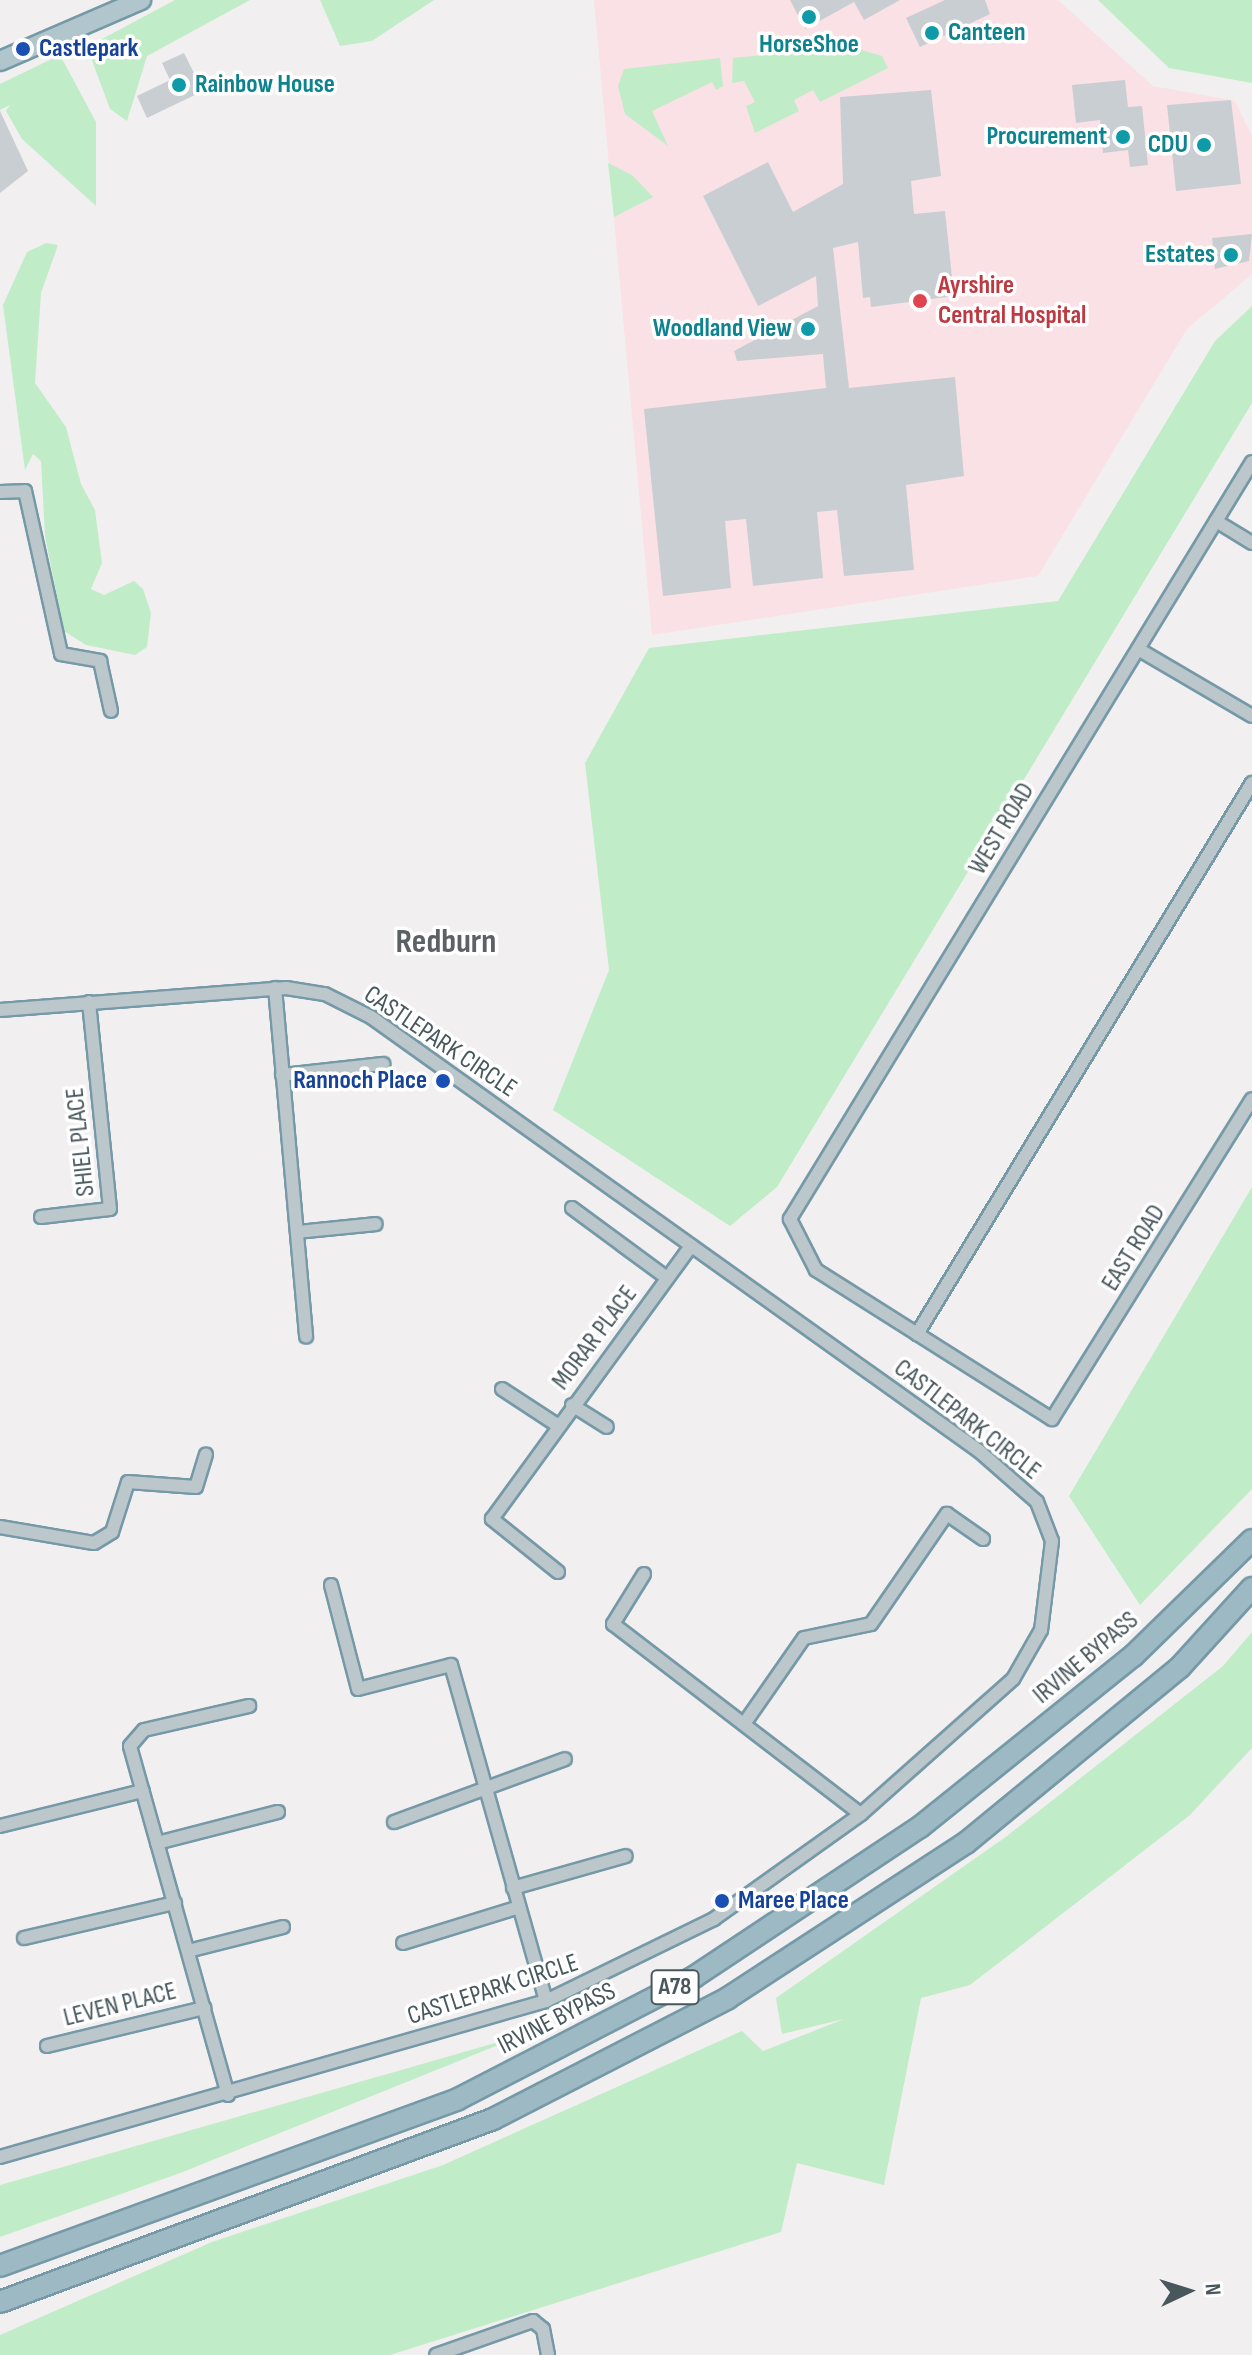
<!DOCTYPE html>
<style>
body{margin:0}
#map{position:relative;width:1252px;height:2355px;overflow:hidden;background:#f2eff0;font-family:"Sofia Sans Condensed",sans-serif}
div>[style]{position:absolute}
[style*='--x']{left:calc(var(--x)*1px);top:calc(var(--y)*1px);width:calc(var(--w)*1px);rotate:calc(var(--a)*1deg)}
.medical>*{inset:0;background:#fae1e5}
.green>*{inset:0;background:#c0edc7}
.building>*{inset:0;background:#c9ced2}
.roads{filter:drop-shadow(2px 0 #7599a7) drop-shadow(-2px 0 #7599a7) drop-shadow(0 2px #7599a7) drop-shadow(0 -2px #7599a7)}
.minor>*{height:12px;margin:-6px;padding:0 6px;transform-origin:6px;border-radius:6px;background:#bcc7cb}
.primary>*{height:18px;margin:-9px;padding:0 9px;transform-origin:9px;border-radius:9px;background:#b0c5cc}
.trunk>*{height:20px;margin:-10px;padding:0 10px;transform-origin:10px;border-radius:10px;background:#9dbac4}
.dots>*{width:22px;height:22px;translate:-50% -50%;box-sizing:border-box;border:4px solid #fff;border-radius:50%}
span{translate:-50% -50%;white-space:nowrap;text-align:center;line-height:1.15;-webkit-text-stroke:7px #fff;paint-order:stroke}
.shield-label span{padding:2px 6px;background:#fff;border:2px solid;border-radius:6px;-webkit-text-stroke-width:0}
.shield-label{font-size:24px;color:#48575c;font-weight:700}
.culture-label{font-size:26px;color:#0d838f;font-weight:700}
.left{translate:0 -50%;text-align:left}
.right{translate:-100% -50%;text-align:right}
.transit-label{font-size:26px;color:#164399;font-weight:700}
.health-label{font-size:26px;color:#be3a42;font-weight:700}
.street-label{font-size:26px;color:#48575c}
.district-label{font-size:34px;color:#5c6164;font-weight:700}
.north{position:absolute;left:1148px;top:2251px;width:80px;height:80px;-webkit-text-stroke:6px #fff;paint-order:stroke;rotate:86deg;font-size:22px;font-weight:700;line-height:32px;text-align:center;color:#48575c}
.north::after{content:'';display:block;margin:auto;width:28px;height:36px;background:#48575c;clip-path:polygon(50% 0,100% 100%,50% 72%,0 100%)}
</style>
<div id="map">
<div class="medical">
<i style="clip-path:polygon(594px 0,1058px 0,1153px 86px,1235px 101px,1252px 136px,1252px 274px,1187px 329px,1038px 576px,652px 635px)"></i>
</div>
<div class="green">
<i style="clip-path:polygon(175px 0,250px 0,147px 56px,127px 121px,110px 109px,87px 47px)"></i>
<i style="clip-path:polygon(320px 0,434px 0,372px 41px,340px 46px)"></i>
<i style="clip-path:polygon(1098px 0,1252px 0,1252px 83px,1169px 68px)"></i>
<i style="clip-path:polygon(825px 31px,831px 41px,882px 56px,888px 68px,820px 102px,813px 90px,794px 100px,799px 111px,755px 133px,746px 106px,755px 102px,744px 81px,732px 83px,733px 58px,793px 52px)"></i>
<i style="clip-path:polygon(60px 55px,96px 122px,96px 206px,22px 139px,6px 111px,10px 105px,0 110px,0 84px)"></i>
<i style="clip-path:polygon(720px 58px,723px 86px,716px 90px,712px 82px,652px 111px,668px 146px,625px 114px,618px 86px,624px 69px)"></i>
<i style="clip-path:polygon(608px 163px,632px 175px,653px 197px,614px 217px)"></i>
<i style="clip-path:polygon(46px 243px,58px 245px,41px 293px,35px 383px,66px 427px,81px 484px,95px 510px,102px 563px,91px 589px,104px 595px,134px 581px,143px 589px,151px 613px,147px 647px,135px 655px,86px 645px,64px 631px,45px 536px,41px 461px,33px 454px,25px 470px,3px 305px,27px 252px)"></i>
<i style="clip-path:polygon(1252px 306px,1252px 403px,777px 1187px,730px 1226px,553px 1110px,609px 970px,585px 763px,649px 648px,1058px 601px,1215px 341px)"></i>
<i style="clip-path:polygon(1252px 1187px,1252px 1489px,1140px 1605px,1069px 1496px)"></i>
<i style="clip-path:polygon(1252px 1632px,1252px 1748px,1190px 1815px,970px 1985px,921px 1998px,884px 2185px,797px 2163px,781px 2232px,390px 2355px,0 2355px,0 2335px,212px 2242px,443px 2165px,742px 2031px,763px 2051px,844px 2019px,782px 2034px,776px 1998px,1007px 1836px,1223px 1666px)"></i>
<i style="clip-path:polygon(523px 2035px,183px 2172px,0 2237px,0 2185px)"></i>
</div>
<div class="building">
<i style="clip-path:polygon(790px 0,900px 0,864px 20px,854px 2px,805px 29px)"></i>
<i style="clip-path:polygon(945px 0,985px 0,990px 14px,920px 47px,906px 18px)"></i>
<i style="clip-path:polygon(184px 53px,203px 91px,147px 118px,137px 96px,170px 80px,162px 63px)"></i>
<i style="clip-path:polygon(1125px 80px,1128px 107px,1142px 106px,1148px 165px,1130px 167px,1128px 150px,1103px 153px,1100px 120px,1076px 123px,1072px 85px)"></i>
<i style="clip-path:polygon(931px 90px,941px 176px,911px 181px,914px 214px,945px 211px,954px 296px,871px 307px,870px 297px,863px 298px,858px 242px,833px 248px,849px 388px,955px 377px,964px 476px,906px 485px,914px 570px,844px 576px,837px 510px,817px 512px,823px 578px,753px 586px,746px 519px,725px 521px,731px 588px,663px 596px,644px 409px,826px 388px,823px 354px,737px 361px,734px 351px,818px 306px,816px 276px,758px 306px,703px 196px,768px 162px,793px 212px,843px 184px,840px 97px)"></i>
<i style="clip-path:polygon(1231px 100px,1241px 184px,1176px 191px,1167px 105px)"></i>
<i style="clip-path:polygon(0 111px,28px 171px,0 193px)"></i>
<i style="clip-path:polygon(1252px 234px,1249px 261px,1215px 269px,1212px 238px)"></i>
</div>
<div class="roads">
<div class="minor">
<i style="--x:1252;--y:462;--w:887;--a:121.4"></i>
<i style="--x:790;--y:1219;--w:57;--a:63"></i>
<i style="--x:816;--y:1270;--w:279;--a:32.3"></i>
<i style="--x:1052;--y:1419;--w:377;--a:-58"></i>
<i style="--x:0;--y:492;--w:25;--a:-2"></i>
<i style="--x:25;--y:491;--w:167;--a:77.5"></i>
<i style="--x:61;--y:654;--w:40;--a:10"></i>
<i style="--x:100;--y:661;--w:51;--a:77.6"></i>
<i style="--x:1216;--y:521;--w:42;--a:31.4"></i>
<i style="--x:1138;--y:649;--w:132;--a:30.4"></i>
<i style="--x:275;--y:988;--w:350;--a:84.9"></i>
<i style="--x:0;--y:1010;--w:287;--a:-4.4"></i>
<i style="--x:286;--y:988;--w:39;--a:9"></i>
<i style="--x:325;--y:994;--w:51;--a:26.6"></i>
<i style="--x:371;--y:1017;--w:747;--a:35.52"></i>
<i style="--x:979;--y:1451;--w:77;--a:41.3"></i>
<i style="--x:1037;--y:1502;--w:42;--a:69"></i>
<i style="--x:1052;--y:1541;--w:90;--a:97"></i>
<i style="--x:1041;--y:1630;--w:56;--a:119.7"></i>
<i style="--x:1013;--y:1679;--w:203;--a:138.4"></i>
<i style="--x:861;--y:1814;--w:181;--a:144.5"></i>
<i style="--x:714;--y:1919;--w:187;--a:154"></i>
<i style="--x:546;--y:2001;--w:568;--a:164.05"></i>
<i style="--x:282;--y:1075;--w:102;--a:-6.2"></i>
<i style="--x:572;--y:1208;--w:118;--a:36.4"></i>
<i style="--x:41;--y:1217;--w:69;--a:-6.6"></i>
<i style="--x:110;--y:1209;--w:208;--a:-95.8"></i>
<i style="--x:297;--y:1232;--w:79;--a:-5.8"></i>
<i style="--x:917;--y:1334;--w:645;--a:-58.7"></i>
<i style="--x:502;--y:1389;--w:66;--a:33.2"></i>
<i style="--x:572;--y:1405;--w:41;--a:32.2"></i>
<i style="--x:0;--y:1527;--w:95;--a:9.7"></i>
<i style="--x:94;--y:1543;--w:21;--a:-31"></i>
<i style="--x:112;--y:1532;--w:52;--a:-72.3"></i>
<i style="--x:128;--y:1482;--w:68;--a:4.2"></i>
<i style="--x:196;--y:1487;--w:34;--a:-73"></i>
<i style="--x:558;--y:1572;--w:85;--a:-141.2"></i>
<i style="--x:492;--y:1519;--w:338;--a:-53.9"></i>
<i style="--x:644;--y:1574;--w:59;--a:121.8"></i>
<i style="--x:613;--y:1624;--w:312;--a:37.5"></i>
<i style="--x:331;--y:1585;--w:107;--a:75.4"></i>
<i style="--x:358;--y:1689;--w:96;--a:-14.5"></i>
<i style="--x:451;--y:1665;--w:349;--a:74.2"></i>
<i style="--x:746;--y:1721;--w:101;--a:-55.1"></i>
<i style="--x:804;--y:1638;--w:68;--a:-11.8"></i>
<i style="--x:871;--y:1624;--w:134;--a:-55.4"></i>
<i style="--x:947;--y:1514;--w:44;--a:34.8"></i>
<i style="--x:394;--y:1822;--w:182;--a:-20.2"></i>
<i style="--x:0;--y:1826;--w:147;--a:-13.8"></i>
<i style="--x:157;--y:1843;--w:125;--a:-14.4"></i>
<i style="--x:513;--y:1888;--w:117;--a:-15.8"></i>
<i style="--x:24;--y:1938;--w:155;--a:-13.1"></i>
<i style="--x:403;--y:1943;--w:121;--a:-17.2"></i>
<i style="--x:188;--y:1951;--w:98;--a:-14.2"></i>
<i style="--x:47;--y:2046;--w:162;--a:-13.6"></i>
<i style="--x:228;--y:2095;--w:362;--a:-105.7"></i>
<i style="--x:130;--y:1746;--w:21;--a:-49"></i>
<i style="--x:144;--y:1730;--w:108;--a:-12.9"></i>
<i style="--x:436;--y:2355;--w:103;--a:-19.3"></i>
<i style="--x:533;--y:2321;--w:13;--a:39"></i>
<i style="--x:543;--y:2329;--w:26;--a:79"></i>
</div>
<div class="primary">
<i style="--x:0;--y:61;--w:154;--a:-23.4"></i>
</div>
<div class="trunk">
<i style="--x:0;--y:2266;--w:487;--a:-20"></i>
<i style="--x:458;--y:2099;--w:266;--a:-27.3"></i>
<i style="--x:694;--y:1977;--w:271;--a:-33.6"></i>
<i style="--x:920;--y:1827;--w:273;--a:-38.8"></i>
<i style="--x:1133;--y:1656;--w:166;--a:-44.3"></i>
<i style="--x:0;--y:2302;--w:526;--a:-20.36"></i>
<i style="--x:493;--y:2119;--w:264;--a:-27.2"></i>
<i style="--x:728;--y:1998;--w:284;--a:-33.1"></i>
<i style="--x:966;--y:1843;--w:277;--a:-39.4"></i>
<i style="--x:1180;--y:1667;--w:107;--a:-47.7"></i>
</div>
</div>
<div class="dots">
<i style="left:809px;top:17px;background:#0f9aa8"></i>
<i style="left:932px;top:33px;background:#0f9aa8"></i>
<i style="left:23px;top:49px;background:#1a4fb4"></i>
<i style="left:179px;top:85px;background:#0f9aa8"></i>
<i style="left:1123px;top:137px;background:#0f9aa8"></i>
<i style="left:1204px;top:145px;background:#0f9aa8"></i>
<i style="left:1231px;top:255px;background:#0f9aa8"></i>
<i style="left:920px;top:301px;background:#e0444e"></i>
<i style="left:808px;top:329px;background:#0f9aa8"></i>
<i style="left:443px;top:1081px;background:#1a4fb4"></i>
<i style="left:722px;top:1901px;background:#1a4fb4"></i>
</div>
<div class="shield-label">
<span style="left:675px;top:1987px">A78</span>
</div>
<div class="culture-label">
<span class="left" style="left:948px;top:33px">Canteen</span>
<span style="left:809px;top:45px">HorseShoe</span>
<span class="left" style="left:195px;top:85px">Rainbow House</span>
<span class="right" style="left:1107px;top:137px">Procurement</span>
<span class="right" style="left:1188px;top:145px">CDU</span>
<span class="right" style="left:1215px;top:255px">Estates</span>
<span class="right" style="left:792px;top:329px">Woodland View</span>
</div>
<div class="transit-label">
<span class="left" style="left:39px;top:49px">Castlepark</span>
<span class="right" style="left:427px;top:1081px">Rannoch Place</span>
<span class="left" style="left:738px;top:1901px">Maree Place</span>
</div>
<div class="health-label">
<span class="left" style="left:938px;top:301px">Ayrshire<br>Central Hospital</span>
</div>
<div class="street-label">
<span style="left:1002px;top:829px;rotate:-59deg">WEST ROAD</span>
<span style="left:440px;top:1042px;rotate:34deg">CASTLEPARK CIRCLE</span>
<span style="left:81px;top:1142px;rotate:-96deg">SHIEL PLACE</span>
<span style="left:1134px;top:1248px;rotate:-58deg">EAST ROAD</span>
<span style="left:595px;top:1338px;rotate:-53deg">MORAR PLACE</span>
<span style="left:967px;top:1420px;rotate:38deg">CASTLEPARK CIRCLE</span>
<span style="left:1086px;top:1658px;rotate:-40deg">IRVINE BYPASS</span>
<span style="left:493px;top:1990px;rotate:-18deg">CASTLEPARK CIRCLE</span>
<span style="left:120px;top:2005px;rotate:-14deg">LEVEN PLACE</span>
<span style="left:557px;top:2019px;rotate:-27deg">IRVINE BYPASS</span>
</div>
<div class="district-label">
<span style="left:446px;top:942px">Redburn</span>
</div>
<div class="north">N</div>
</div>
